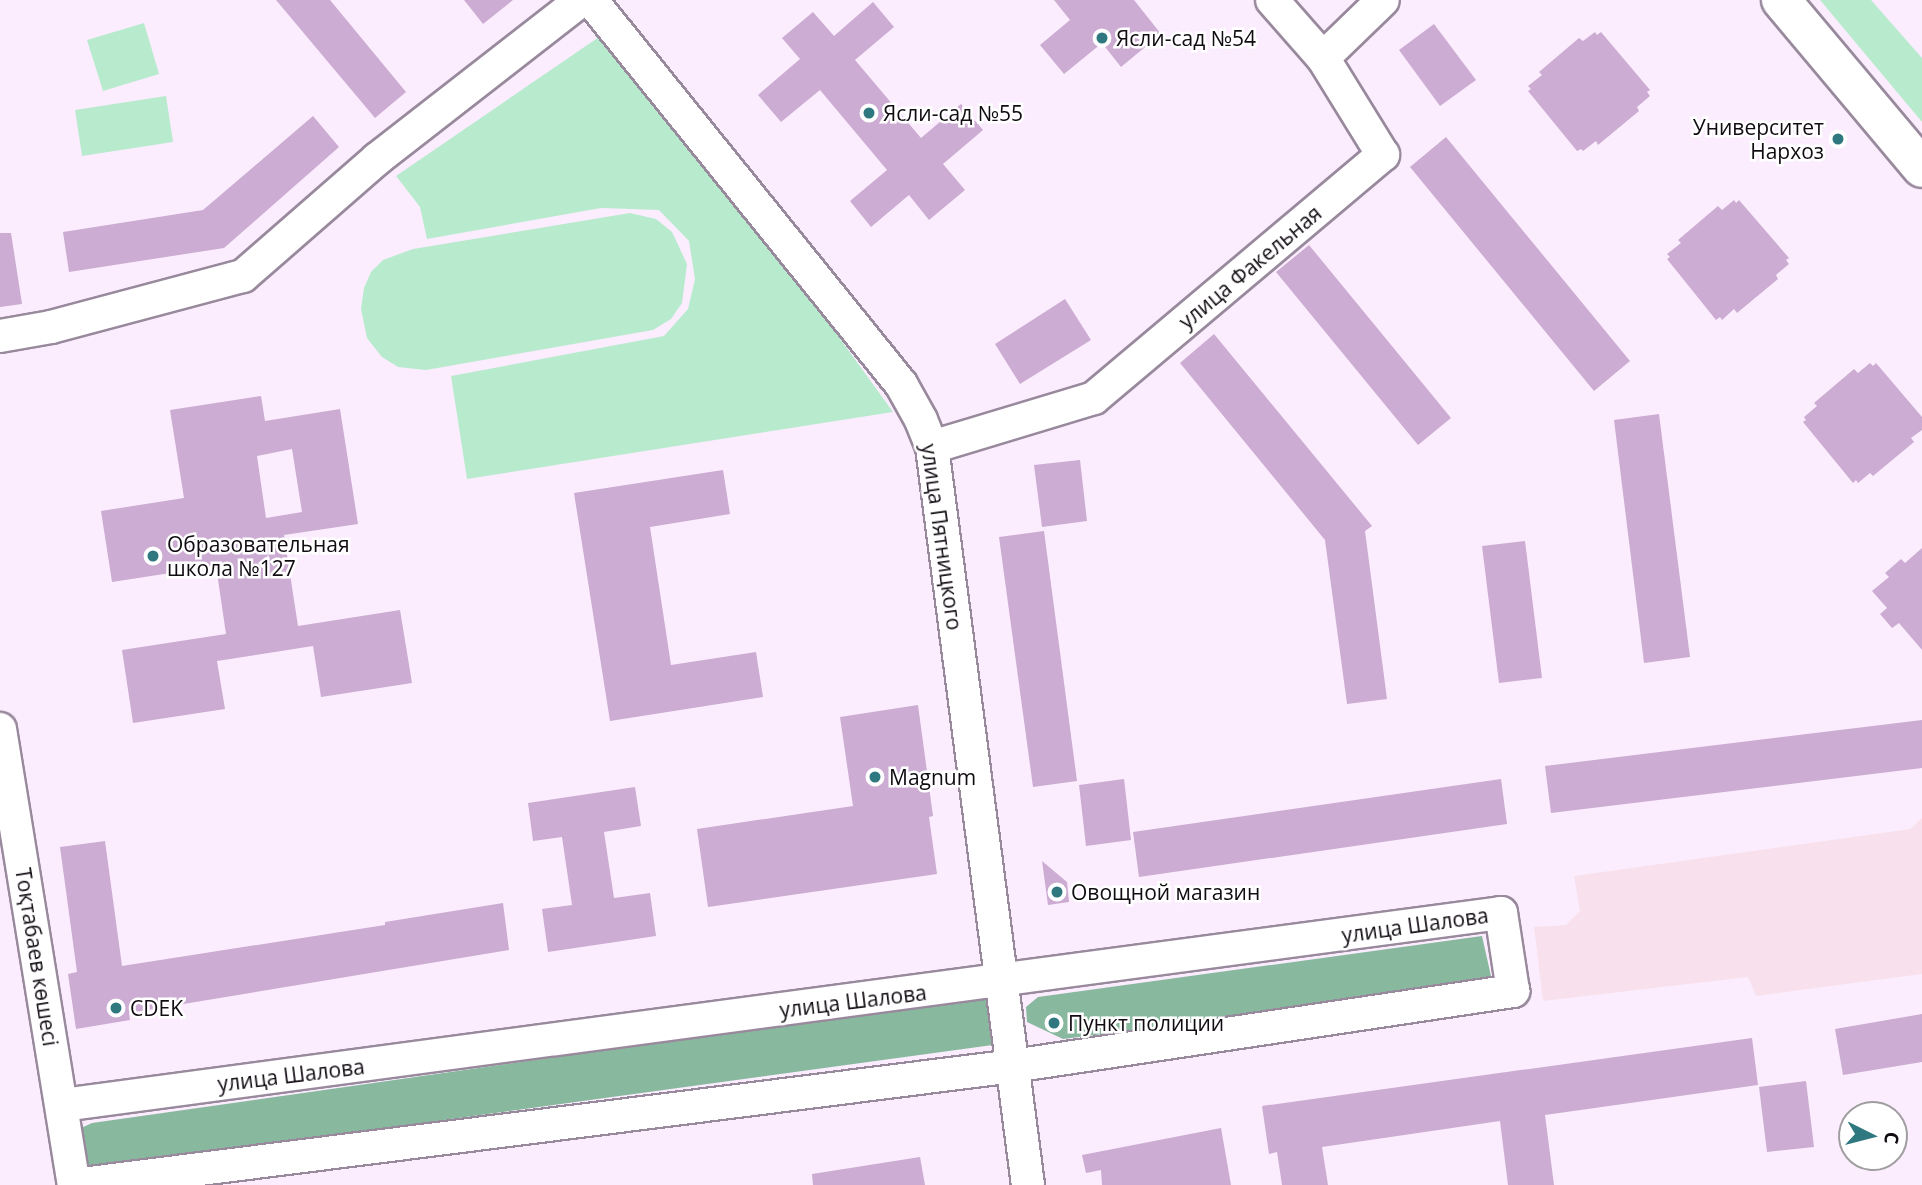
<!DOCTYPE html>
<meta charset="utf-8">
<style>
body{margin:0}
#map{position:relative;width:1922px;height:1185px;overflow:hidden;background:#fbedfe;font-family:"Open Sans",sans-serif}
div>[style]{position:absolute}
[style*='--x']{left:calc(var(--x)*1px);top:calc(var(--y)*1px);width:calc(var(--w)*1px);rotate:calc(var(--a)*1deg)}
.industrial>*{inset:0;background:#f8e1ed}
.green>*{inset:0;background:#b8eace}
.forest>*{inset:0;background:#88b99e}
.building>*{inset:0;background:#ccacd2}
.roads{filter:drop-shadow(2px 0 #99899d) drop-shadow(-2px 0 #99899d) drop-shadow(0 2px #99899d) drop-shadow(0 -2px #99899d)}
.minor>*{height:32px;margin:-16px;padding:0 16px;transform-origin:16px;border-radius:16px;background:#fff}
.major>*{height:38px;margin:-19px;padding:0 19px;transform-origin:19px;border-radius:19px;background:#fff}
.dots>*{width:19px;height:19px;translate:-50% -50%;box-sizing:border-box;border:4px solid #fff;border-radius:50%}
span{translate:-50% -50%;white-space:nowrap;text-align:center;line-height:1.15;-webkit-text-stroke:5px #fff;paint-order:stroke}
.poi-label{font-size:21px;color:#110b12}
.left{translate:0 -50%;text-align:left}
.right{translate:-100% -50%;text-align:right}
.street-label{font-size:21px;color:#110b12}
.north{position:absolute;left:1838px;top:1101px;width:70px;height:70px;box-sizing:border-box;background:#fff;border:2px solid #a09da0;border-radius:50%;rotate:96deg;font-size:19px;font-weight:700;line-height:28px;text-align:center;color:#110b12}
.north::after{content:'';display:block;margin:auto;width:24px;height:32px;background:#2f787f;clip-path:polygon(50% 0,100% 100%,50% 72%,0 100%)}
</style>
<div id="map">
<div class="industrial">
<i style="clip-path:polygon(1922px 818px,1922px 974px,1756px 996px,1748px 977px,1543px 1001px,1534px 927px,1566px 925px,1580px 911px,1574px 876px,1910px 829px)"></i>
</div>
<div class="green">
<i style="clip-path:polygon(1820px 0,1871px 0,1922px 58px,1922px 122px)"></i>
<i style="clip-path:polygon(144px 23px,159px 74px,103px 91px,87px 40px)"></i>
<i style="clip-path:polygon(599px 37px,654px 101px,797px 279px,893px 412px,467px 479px,451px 376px,664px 336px,688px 309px,695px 279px,689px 241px,659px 210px,601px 208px,427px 239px,420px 207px,396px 176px)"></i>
<i style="clip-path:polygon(166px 96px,173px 142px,82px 156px,75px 110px)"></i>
<i style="clip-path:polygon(630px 213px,656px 219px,672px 232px,687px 264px,682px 303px,671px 319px,653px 330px,426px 370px,398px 367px,382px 357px,367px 338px,361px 309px,364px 288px,371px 272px,383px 260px,413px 249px)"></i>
</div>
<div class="forest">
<i style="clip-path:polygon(1482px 936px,1493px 985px,1063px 1039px,1027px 1022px,1026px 1007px,1038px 997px)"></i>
<i style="clip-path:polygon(992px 995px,1000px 1044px,100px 1167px,88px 1167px,81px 1128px,92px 1123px)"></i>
</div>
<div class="building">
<i style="clip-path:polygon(276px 0,330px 0,406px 92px,375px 118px)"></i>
<i style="clip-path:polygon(464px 0,513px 0,483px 24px)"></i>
<i style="clip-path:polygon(1054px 0,1134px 0,1161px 34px,1121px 67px,1102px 43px,1064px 74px,1040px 45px,1070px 20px)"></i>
<i style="clip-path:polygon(873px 2px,894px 27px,855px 60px,921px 138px,961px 104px,983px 130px,943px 164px,965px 190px,929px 220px,909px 195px,871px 227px,850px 201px,887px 170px,820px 90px,781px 122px,758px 95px,800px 59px,782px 38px,813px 12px,834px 36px)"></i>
<i style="clip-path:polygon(1434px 24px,1476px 80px,1440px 106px,1399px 50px)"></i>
<i style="clip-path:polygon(1595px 32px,1597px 35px,1601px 32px,1650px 90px,1647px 92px,1650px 96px,1637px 107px,1639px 111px,1598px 145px,1596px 141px,1583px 151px,1581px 149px,1577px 151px,1528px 91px,1531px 89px,1528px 86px,1542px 75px,1539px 72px,1579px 38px,1583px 41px)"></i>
<i style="clip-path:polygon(313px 116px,339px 147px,224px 248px,69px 272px,63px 232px,203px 210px)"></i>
<i style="clip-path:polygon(1446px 137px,1630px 361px,1594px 391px,1410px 167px)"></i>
<i style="clip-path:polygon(1734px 200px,1736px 203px,1739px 200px,1789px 258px,1786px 260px,1789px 264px,1776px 275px,1778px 279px,1737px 313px,1734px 309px,1722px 320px,1720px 317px,1716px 320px,1667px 259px,1670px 257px,1667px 254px,1681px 243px,1678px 240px,1718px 206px,1722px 210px)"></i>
<i style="clip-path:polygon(0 233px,11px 233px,22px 304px,0 307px)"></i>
<i style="clip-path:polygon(1309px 245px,1451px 418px,1418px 445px,1276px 272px)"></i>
<i style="clip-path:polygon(1065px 299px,1091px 340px,1020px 384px,995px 344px)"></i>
<i style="clip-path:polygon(1214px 334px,1372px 526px,1365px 531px,1387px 699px,1347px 704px,1325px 540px,1180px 363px)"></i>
<i style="clip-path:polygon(1870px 363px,1873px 366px,1876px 363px,1922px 417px,1922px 430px,1911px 438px,1914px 442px,1873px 476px,1870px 473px,1858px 483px,1856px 480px,1853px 483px,1803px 422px,1806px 420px,1804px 417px,1817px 406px,1814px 403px,1854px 369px,1858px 373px)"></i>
<i style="clip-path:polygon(evenodd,261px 396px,265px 421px,340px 409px,358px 524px,284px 535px,298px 626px,400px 610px,412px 683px,321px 697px,313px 646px,217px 661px,225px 709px,133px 723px,122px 650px,226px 634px,216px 566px,112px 582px,101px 511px,184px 498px,170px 410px,261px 396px,292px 449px,302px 512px,266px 518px,257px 456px,292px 449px)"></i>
<i style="clip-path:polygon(1659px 414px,1690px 657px,1644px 663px,1614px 420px)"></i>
<i style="clip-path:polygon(1080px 460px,1087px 521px,1042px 527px,1034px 465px)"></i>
<i style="clip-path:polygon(723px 470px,730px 514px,650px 527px,671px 665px,756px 652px,763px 697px,610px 721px,574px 493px)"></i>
<i style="clip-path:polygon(1044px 531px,1077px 781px,1033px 787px,999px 537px)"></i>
<i style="clip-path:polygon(1525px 541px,1542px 678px,1499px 683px,1482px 546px)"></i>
<i style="clip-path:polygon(1922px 548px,1922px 650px,1899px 623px,1892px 628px,1880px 614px,1887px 608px,1872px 591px,1889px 577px,1885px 573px,1901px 559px,1905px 563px)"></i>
<i style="clip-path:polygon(918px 705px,933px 816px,929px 817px,937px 874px,708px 907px,697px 829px,853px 806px,840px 717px)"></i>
<i style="clip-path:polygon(1922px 720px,1922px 768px,1551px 813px,1545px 766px)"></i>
<i style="clip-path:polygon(1124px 779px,1131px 840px,1086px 846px,1079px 785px)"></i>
<i style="clip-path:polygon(1501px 779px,1507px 824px,1139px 877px,1133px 832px)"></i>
<i style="clip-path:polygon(635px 787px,641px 826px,604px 832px,614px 898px,650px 893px,656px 936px,548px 952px,542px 909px,572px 905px,562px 837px,533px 841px,528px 803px)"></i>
<i style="clip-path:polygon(105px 841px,122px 966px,385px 925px,385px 922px,503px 903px,509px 950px,129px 1013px,130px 1020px,76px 1029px,68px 974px,77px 972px,60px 847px)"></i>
<i style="clip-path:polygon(1042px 861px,1067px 882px,1069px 902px,1048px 905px)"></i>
<i style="clip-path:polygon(1922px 1014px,1922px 1062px,1843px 1075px,1835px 1029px)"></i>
<i style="clip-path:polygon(1752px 1038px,1758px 1085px,1545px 1115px,1554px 1185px,1508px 1185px,1500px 1121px,1322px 1147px,1328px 1185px,1282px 1185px,1277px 1152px,1269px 1154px,1262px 1106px)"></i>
<i style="clip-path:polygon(1806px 1081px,1814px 1147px,1767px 1152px,1759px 1087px)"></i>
<i style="clip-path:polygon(1221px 1128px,1231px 1185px,1102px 1185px,1101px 1170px,1086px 1173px,1082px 1155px)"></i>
<i style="clip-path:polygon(920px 1157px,925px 1185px,813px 1185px,812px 1174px)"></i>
</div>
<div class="roads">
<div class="minor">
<i style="--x:591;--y:0;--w:494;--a:51.1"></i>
<i style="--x:901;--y:384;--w:41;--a:60.9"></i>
<i style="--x:921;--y:420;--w:29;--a:68"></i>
<i style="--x:932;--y:447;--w:744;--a:82.59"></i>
<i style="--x:1272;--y:0;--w:77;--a:48.7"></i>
<i style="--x:0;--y:336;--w:52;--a:-10"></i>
<i style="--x:51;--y:327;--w:199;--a:-14.9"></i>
<i style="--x:243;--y:276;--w:178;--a:-41.1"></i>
<i style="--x:377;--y:159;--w:259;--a:-37.9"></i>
<i style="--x:932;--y:447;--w:169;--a:-16.8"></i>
<i style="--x:1094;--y:398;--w:378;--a:-40.1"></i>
<i style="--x:1383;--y:155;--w:114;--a:-121.7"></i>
<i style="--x:1323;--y:58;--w:83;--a:-44"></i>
<i style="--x:0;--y:729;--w:462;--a:80.8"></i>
<i style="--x:74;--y:1185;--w:947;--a:-7.22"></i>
<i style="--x:1013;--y:1066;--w:506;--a:-8.53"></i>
<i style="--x:1513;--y:991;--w:79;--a:-98.7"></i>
<i style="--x:1501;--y:913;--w:1452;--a:172.4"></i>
</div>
<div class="major">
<i style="--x:1781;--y:0;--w:219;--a:50"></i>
</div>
</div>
<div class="dots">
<i style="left:1102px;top:38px;background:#2f787f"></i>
<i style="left:869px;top:113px;background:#2f787f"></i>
<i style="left:1838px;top:139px;background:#2f787f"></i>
<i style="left:153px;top:556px;background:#2f787f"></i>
<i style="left:875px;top:777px;background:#2f787f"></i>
<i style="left:1057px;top:892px;background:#2f787f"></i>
<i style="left:116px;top:1008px;background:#2f787f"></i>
<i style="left:1054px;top:1023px;background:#2f787f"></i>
</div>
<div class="poi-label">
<span class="left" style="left:1116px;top:38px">Ясли-сад №54</span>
<span class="left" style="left:883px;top:113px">Ясли-сад №55</span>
<span class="right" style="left:1824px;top:139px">Университет<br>Нархоз</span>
<span class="left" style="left:167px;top:556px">Образовательная<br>школа №127</span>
<span class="left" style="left:889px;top:777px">Magnum</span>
<span class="left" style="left:1071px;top:892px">Овощной магазин</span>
<span class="left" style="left:130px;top:1008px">CDEK</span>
<span class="left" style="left:1068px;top:1023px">Пункт полиции</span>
</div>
<div class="street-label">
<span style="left:1250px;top:267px;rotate:-40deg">улица Факельная</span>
<span style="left:942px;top:537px;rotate:82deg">улица Пятницкого</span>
<span style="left:1415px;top:925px;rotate:-8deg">улица Шалова</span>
<span style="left:37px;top:957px;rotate:81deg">Тоқтабаев көшесі</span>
<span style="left:853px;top:1001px;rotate:-7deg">улица Шалова</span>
<span style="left:291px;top:1075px;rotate:-7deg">улица Шалова</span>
</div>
<div class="north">С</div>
</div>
